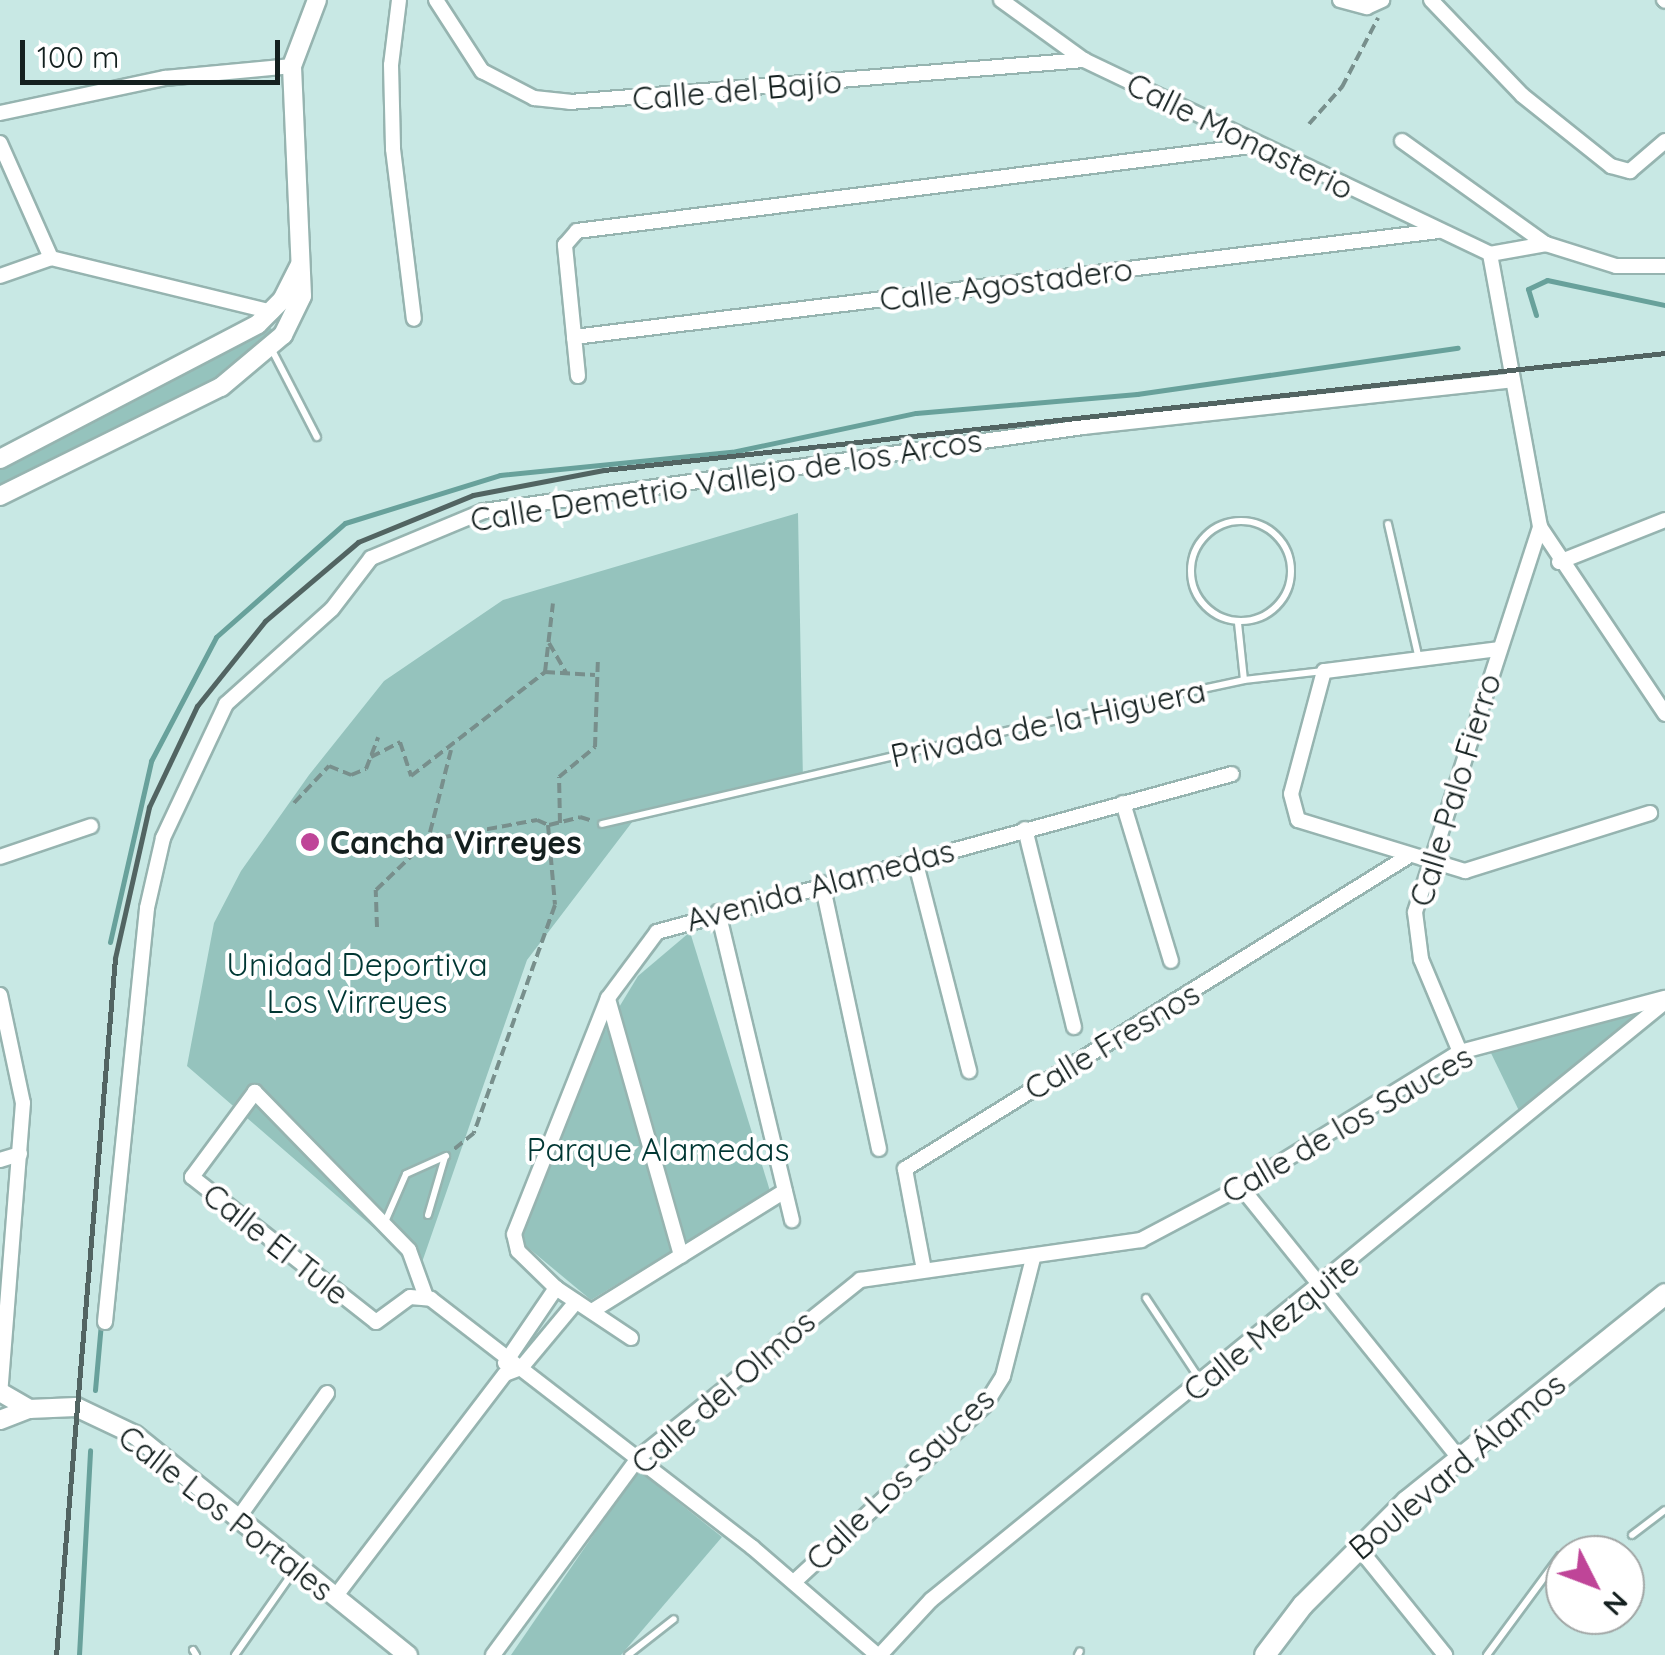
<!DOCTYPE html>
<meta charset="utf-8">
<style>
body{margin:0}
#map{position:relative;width:1665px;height:1655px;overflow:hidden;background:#c8e8e4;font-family:Quicksand,sans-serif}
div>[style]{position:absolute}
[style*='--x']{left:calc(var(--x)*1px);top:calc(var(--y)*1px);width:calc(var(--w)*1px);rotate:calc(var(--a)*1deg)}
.green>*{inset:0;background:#95c3bd}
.stream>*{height:5px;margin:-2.5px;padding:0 2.5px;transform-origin:2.5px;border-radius:2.5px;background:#68a19b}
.path>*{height:4px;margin-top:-2px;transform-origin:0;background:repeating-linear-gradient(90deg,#788f8c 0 10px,transparent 0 15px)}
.roads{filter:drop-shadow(2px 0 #96b4b0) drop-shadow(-2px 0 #96b4b0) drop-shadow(0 2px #96b4b0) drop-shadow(0 -2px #96b4b0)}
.service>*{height:6px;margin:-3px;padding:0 3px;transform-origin:3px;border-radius:3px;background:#fff}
.service>.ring{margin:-3px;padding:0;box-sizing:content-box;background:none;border:6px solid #fff;border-radius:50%}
.minor>*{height:14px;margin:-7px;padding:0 7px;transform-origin:7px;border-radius:7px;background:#fff}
.tertiary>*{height:18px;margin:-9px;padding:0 9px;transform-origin:9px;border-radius:9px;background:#fff}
.secondary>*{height:20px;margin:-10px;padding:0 10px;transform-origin:10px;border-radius:10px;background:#fff}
.rail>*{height:5px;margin:-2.5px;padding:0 2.5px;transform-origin:2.5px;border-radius:2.5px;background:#526462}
.dots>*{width:28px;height:28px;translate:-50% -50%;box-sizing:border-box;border:5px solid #fff;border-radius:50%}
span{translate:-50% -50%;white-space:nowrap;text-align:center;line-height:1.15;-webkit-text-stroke:8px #fff;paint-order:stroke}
.street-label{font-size:32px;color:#14201f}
.poi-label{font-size:32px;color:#14201f;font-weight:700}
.left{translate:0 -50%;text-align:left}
.park-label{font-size:32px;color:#003733}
.north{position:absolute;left:1545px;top:1535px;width:100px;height:100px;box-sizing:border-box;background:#fff;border:2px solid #a1a6a5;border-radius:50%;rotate:132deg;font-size:28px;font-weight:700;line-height:40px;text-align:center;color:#14201f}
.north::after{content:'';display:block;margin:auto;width:35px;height:45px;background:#bf4598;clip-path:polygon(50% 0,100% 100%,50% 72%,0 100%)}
.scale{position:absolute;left:20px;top:40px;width:260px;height:45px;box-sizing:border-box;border:5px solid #14201f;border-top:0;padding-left:12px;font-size:30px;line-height:35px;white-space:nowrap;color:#14201f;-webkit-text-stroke:8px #fff;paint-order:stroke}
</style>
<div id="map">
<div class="green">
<i style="clip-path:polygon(258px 320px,278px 333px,257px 358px,0 493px,0 455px)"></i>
<i style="clip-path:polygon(798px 513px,803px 782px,636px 817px,527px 960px,420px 1268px,187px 1066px,214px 923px,241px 871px,309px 775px,384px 681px,503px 600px)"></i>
<i style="clip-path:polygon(690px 932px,770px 1191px,591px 1300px,520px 1241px,604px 1032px,638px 976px)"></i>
<i style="clip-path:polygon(1660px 1001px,1522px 1117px,1490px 1051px)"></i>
<i style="clip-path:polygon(638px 1470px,722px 1537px,621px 1655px,511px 1655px)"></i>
</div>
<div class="stream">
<i style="--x:1536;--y:315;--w:27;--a:-107"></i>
<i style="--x:1528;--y:289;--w:21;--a:-25"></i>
<i style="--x:1547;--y:280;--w:121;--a:12"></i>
<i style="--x:110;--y:942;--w:186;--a:-77.2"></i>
<i style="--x:151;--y:761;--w:140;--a:-62.3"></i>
<i style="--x:216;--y:637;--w:172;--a:-41.5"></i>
<i style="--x:345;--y:523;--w:162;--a:-17.2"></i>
<i style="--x:500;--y:475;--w:233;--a:-5.7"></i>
<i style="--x:732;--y:452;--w:188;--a:-12"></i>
<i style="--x:916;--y:413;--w:222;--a:-4.9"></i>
<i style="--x:1137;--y:394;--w:324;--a:-8.2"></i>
<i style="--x:95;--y:1390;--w:67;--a:-84.9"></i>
<i style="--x:79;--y:1655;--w:205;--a:-86.9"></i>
</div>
<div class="path">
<i style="--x:1309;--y:124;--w:50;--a:-48.3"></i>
<i style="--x:1342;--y:87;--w:78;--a:-62.4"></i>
<i style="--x:549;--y:643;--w:34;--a:60"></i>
<i style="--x:545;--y:672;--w:50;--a:3.4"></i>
<i style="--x:451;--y:750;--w:93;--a:104.3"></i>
<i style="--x:428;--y:840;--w:111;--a:-10.4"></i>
<i style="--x:537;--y:820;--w:12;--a:24"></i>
<i style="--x:548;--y:825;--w:80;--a:85"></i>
<i style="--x:555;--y:905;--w:242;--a:109.6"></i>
<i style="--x:474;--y:1133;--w:27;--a:141"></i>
<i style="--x:371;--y:757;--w:33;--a:-27"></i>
<i style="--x:400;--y:742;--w:36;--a:72"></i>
<i style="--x:411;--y:776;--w:170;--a:-37.8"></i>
<i style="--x:545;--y:672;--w:69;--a:-83.4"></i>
<i style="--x:294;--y:803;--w:51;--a:-46.6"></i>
<i style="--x:329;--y:766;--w:24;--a:22"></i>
<i style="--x:351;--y:775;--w:16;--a:-22"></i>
<i style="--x:366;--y:769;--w:34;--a:-69"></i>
<i style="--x:560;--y:823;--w:46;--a:-91.2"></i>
<i style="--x:559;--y:777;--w:47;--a:-39.8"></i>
<i style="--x:595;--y:747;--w:90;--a:-88.1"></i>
<i style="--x:549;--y:825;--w:32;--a:-14"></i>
<i style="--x:580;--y:817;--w:14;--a:17"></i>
<i style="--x:377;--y:927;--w:37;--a:-92"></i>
<i style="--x:376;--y:890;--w:72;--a:-43.9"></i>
</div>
<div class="roads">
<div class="service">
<i style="--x:272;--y:350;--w:98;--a:62.7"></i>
<i class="ring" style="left:1191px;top:521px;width:94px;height:94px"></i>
<i style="--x:1388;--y:524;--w:139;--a:77.1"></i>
<i style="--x:1238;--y:623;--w:57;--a:84"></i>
<i style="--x:602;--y:824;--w:362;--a:-13.1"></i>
<i style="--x:955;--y:742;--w:296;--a:-12.1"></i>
<i style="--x:1244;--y:680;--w:80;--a:-6.5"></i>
<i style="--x:428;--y:1215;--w:60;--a:-73.7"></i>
<i style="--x:385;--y:1222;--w:52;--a:-66.4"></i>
<i style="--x:406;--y:1174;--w:44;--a:-24.2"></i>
<i style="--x:1146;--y:1298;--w:96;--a:56.5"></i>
<i style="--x:1632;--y:1535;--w:41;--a:-37.1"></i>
<i style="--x:193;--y:1650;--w:6;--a:59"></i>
<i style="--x:235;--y:1655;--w:106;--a:-55"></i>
<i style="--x:628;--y:1655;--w:58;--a:-38"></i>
<i style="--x:1078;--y:1655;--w:4;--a:-63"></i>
<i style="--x:1487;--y:1655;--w:123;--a:-53.6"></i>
</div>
<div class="minor">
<i style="--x:399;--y:0;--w:65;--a:97"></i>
<i style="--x:391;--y:65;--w:84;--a:88.6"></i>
<i style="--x:393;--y:149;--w:171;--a:83"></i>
<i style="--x:436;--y:0;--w:85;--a:57.1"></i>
<i style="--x:482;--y:71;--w:59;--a:27.4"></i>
<i style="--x:534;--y:98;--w:36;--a:6"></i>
<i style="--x:570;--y:102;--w:516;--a:-4.67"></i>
<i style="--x:1001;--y:0;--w:102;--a:35.9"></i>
<i style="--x:1084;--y:60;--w:450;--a:25.5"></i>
<i style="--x:1340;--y:0;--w:28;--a:15"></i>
<i style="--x:1367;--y:7;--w:17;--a:-25"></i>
<i style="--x:1431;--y:0;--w:132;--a:46.2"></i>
<i style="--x:1522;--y:95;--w:114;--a:38.6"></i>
<i style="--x:1611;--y:166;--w:20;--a:15"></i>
<i style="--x:1630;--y:171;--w:46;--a:-40.6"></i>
<i style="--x:1664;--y:0;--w:1;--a:45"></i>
<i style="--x:0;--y:113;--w:169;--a:-12"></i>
<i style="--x:165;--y:78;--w:128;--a:-5.4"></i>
<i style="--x:1402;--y:141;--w:177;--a:35.6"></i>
<i style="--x:0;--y:143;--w:126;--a:66.1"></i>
<i style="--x:1490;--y:254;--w:278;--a:79.6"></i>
<i style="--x:1540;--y:527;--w:225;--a:56.2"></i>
<i style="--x:1490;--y:254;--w:57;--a:-10.1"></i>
<i style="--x:1546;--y:244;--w:73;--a:17.4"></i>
<i style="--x:1616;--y:266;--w:49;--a:0"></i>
<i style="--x:0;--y:276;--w:54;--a:-19.4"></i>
<i style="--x:51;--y:258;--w:228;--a:13.7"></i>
<i style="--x:574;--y:337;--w:870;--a:-6.99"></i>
<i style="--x:578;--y:376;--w:132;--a:-95.7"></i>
<i style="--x:565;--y:245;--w:18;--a:-49"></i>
<i style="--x:577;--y:231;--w:687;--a:-7.19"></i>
<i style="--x:1559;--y:562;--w:114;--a:-21.6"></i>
<i style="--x:1499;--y:649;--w:176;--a:172.8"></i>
<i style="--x:1324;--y:671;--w:127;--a:105"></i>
<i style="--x:1291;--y:794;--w:27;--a:75"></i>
<i style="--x:1298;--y:820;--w:175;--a:17"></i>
<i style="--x:1465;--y:871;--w:194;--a:-17.4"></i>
<i style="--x:1123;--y:803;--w:165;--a:73.1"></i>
<i style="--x:1025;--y:829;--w:204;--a:76.1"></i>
<i style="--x:0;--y:857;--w:96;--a:-18.8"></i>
<i style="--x:915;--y:860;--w:218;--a:75.6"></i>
<i style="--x:822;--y:883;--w:272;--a:77.9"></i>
<i style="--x:718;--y:912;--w:317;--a:76.5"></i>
<i style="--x:0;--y:995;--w:110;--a:78"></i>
<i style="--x:23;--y:1103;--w:291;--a:94.5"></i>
<i style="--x:608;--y:999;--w:267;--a:74.1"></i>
<i style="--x:1460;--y:1052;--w:101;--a:-112.8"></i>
<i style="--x:1421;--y:959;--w:47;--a:-97.3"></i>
<i style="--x:1415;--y:912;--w:405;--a:-72"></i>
<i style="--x:0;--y:1160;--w:21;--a:-17"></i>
<i style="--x:1241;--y:1187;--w:349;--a:51.2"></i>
<i style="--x:924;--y:1270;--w:103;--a:-100.7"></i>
<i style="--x:905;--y:1169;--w:591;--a:-31.86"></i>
<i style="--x:426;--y:1297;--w:50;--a:-109.9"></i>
<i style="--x:409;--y:1250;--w:221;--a:-134.3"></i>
<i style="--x:255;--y:1092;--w:106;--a:126.5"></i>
<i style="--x:192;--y:1177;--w:234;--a:38.2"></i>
<i style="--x:376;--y:1322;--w:42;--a:-36.3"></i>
<i style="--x:410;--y:1297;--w:21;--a:5"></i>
<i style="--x:431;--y:1299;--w:406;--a:37.7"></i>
<i style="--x:752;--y:1547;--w:165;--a:40.8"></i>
<i style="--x:592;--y:1311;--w:227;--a:-31.9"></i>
<i style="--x:105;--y:1322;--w:416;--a:-84.2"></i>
<i style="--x:147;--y:908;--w:72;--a:-77.1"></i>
<i style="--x:163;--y:838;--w:148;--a:-64.8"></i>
<i style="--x:226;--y:704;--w:142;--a:-41.9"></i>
<i style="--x:332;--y:609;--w:64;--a:-52.6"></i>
<i style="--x:371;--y:558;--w:122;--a:-22.6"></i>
<i style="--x:484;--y:511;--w:605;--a:-7.98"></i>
<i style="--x:1083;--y:427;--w:427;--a:-6.2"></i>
<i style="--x:631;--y:1338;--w:90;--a:-146.3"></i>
<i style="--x:556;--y:1288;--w:53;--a:-135.8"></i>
<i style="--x:518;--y:1251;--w:17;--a:-103"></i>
<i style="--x:514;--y:1234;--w:254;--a:-68.3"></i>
<i style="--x:608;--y:998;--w:82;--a:-53.4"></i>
<i style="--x:657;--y:932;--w:596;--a:-15.36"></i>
<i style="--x:505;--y:1363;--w:91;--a:-55.8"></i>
<i style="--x:239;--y:1517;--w:152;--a:-54.6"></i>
<i style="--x:1358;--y:1547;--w:139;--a:51.1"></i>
<i style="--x:794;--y:1582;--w:260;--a:-42.8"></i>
<i style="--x:985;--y:1405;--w:34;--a:-58"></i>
<i style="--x:1003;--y:1376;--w:122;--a:-75.7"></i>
<i style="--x:335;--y:1597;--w:280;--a:-52.7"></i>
<i style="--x:505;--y:1374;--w:17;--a:-21"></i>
<i style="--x:521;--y:1368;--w:86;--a:-50.2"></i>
<i style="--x:493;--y:1655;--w:245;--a:-53.6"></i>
<i style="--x:638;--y:1458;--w:285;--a:-38.7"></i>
<i style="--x:860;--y:1280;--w:284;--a:-8.1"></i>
<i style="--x:1141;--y:1240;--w:113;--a:-27.9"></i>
<i style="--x:1241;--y:1187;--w:257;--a:-31.7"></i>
<i style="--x:1460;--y:1052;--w:212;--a:-14.8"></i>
<i style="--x:880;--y:1655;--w:75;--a:-47.2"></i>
<i style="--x:931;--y:1600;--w:947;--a:-39.17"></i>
</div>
<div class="tertiary">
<i style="--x:0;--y:459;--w:291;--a:-27.6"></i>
<i style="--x:258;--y:324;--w:34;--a:-45"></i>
<i style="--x:282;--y:300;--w:38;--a:-63"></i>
<i style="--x:0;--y:496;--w:246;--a:-26.3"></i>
<i style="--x:221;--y:387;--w:81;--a:-40"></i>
<i style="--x:283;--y:335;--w:43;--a:-64"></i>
<i style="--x:302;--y:296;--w:230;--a:-92.5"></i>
<i style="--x:292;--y:66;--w:71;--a:-69.3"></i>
<i style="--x:0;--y:1392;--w:34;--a:30"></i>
<i style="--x:0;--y:1420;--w:31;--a:-21"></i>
<i style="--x:29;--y:1409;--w:47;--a:-2.4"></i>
<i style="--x:76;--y:1407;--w:65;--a:25.4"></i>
<i style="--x:135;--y:1435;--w:351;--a:38.9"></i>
</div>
<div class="secondary">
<i style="--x:1265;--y:1655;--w:63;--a:-52.8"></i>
<i style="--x:1303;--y:1605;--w:147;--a:-45"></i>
<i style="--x:1407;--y:1501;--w:331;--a:-38.7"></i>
</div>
</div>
<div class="rail">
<i style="--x:56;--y:1655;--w:699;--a:-85.16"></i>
<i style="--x:115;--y:958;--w:155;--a:-77.3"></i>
<i style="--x:149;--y:807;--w:112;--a:-64.6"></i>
<i style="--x:197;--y:706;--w:109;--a:-51.3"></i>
<i style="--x:265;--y:621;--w:122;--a:-40.3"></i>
<i style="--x:358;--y:542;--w:124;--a:-22.2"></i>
<i style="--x:473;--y:495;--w:133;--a:-10.8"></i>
<i style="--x:604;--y:470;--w:1067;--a:-6.29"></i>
</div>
<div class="dots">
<i style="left:310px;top:842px;background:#bf4598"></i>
</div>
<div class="street-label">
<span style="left:737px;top:90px;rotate:-5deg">Calle del Bajío</span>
<span style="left:1240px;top:136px;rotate:26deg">Calle Monasterio</span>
<span style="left:1006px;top:284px;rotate:-7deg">Calle Agostadero</span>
<span style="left:726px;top:480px;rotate:-9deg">Calle Demetrio Vallejo de los Arcos</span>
<span style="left:1048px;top:723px;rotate:-12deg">Privada de la Higuera</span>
<span style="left:1455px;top:790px;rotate:-73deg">Calle Palo Fierro</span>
<span style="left:820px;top:885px;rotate:-15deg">Avenida Alamedas</span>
<span style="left:1112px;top:1041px;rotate:-31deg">Calle Fresnos</span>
<span style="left:1347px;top:1124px;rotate:-30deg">Calle de los Sauces</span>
<span style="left:276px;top:1244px;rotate:38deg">Calle El Tule</span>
<span style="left:1271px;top:1327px;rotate:-39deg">Calle Mezquite</span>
<span style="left:723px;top:1392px;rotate:-41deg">Calle del Olmos</span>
<span style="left:1457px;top:1466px;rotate:-40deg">Boulevard Álamos</span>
<span style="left:900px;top:1479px;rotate:-44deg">Calle Los Sauces</span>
<span style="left:226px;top:1513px;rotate:38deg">Calle Los Portales</span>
</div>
<div class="poi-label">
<span class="left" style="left:330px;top:842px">Cancha Virreyes</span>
</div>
<div class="park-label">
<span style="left:357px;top:983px">Unidad Deportiva<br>Los Virreyes</span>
<span style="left:658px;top:1149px">Parque Alamedas</span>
</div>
<div class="north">N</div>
<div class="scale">100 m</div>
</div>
